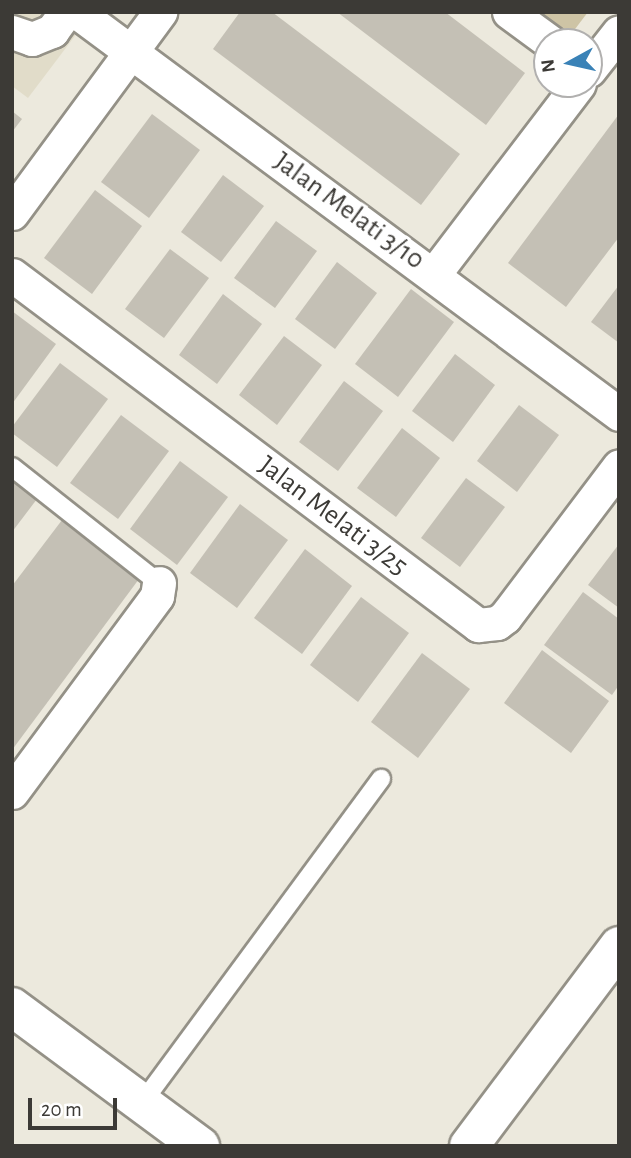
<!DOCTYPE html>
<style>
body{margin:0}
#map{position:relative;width:631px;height:1158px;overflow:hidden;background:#ece9dd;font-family:"Alegreya Sans",sans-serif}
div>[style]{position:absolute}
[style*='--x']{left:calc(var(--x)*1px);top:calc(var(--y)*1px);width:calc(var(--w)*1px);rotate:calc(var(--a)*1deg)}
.built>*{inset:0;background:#e1dcc9}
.green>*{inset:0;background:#cec4a5}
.building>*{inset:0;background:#c4c0b5}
.roads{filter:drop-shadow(2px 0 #949187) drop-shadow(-2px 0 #949187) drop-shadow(0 2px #949187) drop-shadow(0 -2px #949187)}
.service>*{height:18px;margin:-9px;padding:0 9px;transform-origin:9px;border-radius:9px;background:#fff}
.minor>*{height:33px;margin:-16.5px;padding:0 16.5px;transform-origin:16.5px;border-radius:16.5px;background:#fff}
.tertiary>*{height:38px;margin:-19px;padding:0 19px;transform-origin:19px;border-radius:19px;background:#fff}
span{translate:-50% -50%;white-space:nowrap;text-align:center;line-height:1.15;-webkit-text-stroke:6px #fff;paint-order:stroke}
.street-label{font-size:28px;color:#3c3a36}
.frame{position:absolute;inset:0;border:14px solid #3c3a36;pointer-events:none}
.north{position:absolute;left:533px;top:28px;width:70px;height:70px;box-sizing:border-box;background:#fff;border:2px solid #b1b0af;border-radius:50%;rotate:262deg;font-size:19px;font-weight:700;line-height:28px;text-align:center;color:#3c3a36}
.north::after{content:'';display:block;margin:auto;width:24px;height:32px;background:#3a82b7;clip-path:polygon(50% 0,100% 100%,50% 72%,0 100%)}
.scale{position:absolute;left:28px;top:1098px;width:89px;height:32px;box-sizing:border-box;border:4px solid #3c3a36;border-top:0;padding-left:9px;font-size:21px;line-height:24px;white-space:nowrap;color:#3c3a36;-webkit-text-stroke:5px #fff;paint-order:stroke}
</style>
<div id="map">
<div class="built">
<i style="clip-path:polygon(12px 12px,93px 12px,28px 98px,12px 86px)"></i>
</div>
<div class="green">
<i style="clip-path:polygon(538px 12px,588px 12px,569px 37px)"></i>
</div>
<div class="building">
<i style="clip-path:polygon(240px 12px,272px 12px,460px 154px,421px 205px,213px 49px)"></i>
<i style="clip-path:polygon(337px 12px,445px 12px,525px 73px,486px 125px)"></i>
<i style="clip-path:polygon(12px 111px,22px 119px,12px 132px)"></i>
<i style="clip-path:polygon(152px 114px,200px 150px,149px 218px,101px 182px)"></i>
<i style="clip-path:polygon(619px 114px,619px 237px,566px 307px,508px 263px)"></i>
<i style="clip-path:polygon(223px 175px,264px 206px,221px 262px,181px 232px)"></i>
<i style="clip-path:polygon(95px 190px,142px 226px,92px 294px,44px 258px)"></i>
<i style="clip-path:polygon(276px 221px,317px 251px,275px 308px,234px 278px)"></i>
<i style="clip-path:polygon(170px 249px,209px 278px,164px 338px,125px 309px)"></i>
<i style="clip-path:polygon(337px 262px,377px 293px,335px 349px,295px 319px)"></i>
<i style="clip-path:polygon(619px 285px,619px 343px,591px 322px)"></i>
<i style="clip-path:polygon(411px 289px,454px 322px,398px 397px,355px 364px)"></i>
<i style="clip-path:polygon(223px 294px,262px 324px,217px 384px,179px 355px)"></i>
<i style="clip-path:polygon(12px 311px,56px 344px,12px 404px)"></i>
<i style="clip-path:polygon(284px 336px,322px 365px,277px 425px,239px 395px)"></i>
<i style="clip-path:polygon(455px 354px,495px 385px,453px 442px,412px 411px)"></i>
<i style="clip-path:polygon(60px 363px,108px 399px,57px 467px,12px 433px,12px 427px)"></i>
<i style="clip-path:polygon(344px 381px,383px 411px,338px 471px,299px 442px)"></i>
<i style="clip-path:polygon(519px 405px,559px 435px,517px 492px,477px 461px)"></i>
<i style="clip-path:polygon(121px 415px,169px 451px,118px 519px,70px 483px)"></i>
<i style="clip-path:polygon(402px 428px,440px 458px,396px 517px,357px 488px)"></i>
<i style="clip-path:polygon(180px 461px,228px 497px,177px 565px,130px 529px)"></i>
<i style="clip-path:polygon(466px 478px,505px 507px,460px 567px,421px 538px)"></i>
<i style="clip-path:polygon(12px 481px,37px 499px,12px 532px)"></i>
<i style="clip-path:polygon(240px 504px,288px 540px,237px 608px,190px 573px)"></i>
<i style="clip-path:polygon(62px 520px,139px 579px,12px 750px,12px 586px)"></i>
<i style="clip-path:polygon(619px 544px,619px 608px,588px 585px)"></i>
<i style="clip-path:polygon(305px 549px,352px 586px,302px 654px,254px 618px)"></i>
<i style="clip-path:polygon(583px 592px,619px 619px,619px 685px,612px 695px,544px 645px)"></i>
<i style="clip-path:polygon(361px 597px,409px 633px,358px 702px,310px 665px)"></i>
<i style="clip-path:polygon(542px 650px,609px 701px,571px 753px,504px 703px)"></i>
<i style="clip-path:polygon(422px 653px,470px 689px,418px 758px,371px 722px)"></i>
</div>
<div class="roads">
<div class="service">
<i style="--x:12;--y:467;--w:187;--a:38.3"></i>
<i style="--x:142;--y:1103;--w:403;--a:-53.6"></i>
</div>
<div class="minor">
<i style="--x:77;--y:12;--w:675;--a:36.56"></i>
<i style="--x:509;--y:12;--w:51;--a:36.2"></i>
<i style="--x:12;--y:32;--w:21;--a:19"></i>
<i style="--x:32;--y:39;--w:22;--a:-22"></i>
<i style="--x:52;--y:31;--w:24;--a:-54"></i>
<i style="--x:589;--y:70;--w:48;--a:-51.7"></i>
<i style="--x:12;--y:213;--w:250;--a:-53.6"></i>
<i style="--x:434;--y:274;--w:239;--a:-52.7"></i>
<i style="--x:12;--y:275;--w:583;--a:36.91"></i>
<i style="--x:478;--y:625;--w:19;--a:-6"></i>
<i style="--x:497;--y:623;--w:10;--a:-37"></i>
<i style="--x:505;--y:617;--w:189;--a:-52.9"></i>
<i style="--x:12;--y:792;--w:244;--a:-53.5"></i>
<i style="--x:157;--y:596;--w:13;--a:-81"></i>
</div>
<div class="tertiary">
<i style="--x:12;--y:1007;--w:234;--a:36.5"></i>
<i style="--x:469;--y:1146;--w:250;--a:-53.1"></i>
</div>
</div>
<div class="street-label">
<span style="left:349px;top:211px;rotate:36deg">Jalan Melati 3/10</span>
<span style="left:333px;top:516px;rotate:37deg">Jalan Melati 3/25</span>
</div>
<div class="frame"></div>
<div class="north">N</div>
<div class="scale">20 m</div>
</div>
